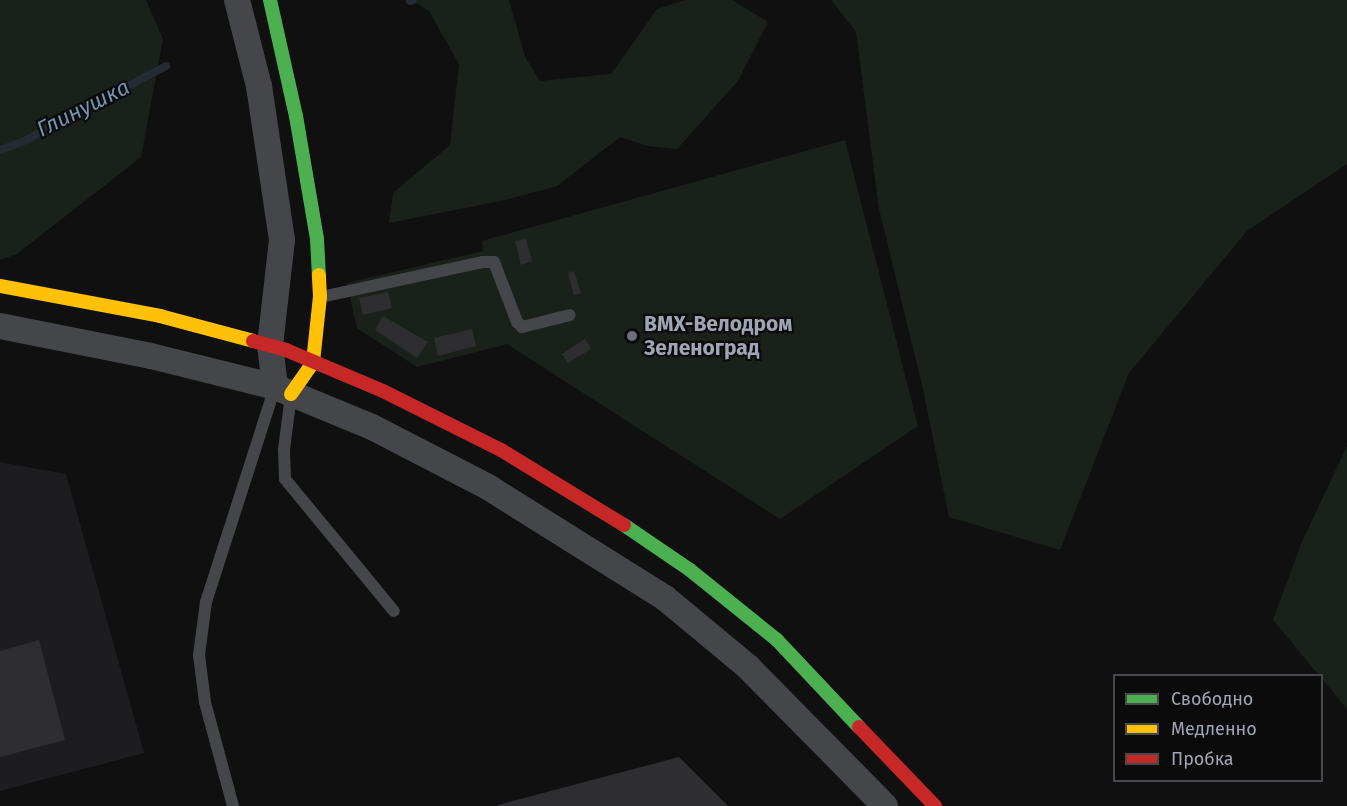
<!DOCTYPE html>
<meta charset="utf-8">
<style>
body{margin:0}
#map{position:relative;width:1347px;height:806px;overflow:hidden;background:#101011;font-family:"Fira Sans",sans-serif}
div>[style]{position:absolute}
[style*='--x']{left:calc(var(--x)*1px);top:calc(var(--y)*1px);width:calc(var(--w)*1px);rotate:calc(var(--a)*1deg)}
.built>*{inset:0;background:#1d1d1f}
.green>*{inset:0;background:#1a211b}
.stream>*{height:8px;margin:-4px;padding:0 4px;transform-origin:4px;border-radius:4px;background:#242b32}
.building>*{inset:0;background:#2e2e30}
.lane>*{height:12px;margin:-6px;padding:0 6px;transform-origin:6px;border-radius:6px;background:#454649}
.street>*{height:26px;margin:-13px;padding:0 13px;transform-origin:13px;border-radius:13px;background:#454649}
.fast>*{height:14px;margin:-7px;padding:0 7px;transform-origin:7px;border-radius:7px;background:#4caf50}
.slow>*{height:14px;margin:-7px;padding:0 7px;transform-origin:7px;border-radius:7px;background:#ffc107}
.jam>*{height:14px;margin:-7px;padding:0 7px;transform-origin:7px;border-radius:7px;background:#c62828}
.dots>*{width:16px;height:16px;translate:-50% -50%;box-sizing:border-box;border:3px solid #0b0b0c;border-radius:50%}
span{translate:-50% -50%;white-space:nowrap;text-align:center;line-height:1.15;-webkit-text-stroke:4.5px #0b0b0c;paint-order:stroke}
.poi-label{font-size:21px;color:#a0a5b3;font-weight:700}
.left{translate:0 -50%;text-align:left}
.water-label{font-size:22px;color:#7592b0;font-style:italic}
.legend{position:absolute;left:1113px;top:674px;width:210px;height:108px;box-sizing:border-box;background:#0b0b0c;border:2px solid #47494f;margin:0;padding:8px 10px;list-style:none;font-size:18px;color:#a0a5b3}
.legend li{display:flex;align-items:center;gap:12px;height:30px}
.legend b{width:30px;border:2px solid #47494f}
</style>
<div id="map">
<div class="built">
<i style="clip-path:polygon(0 462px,66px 474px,144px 753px,0 791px)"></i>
</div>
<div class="green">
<i style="clip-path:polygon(0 0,146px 0,163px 39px,141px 157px,17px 254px,0 260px)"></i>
<i style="clip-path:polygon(412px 0,509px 0,525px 57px,540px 81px,611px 74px,657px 9px,685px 0,732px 0,768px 22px,738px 81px,677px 149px,647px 146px,620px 137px,557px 186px,505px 200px,389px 223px,393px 193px,450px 145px,459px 64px,429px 11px)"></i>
<i style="clip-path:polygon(831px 0,1347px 0,1347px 164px,1247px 231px,1129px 373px,1060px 550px,949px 517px,923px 389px,879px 209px,856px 32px)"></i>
<i style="clip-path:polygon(845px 140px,918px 426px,780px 519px,507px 344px,417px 367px,357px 328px,347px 283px,483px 251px,482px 241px)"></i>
<i style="clip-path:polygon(1347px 446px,1347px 709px,1273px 620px,1301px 544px)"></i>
</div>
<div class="stream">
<i style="--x:410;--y:1;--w:3;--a:-18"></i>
<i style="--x:0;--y:150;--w:23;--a:-20"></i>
<i style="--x:22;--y:142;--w:163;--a:-27.8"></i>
</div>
<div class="building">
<i style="clip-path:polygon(526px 239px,532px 261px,521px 265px,515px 241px)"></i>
<i style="clip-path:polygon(574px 271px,581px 293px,574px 295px,568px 273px)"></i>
<i style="clip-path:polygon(388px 292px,392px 308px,363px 315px,359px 298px)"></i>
<i style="clip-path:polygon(383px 316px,428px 342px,417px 358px,375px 330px)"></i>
<i style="clip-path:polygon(472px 329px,476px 346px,438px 356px,434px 338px)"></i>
<i style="clip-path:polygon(585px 339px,591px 349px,568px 363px,562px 354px)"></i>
<i style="clip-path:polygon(39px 640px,65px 740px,0 757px,0 651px)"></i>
<i style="clip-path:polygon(679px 757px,728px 806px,498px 806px,498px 805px)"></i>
</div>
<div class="lane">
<i style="--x:321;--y:297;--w:166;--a:-12.2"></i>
<i style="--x:483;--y:262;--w:11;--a:0"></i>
<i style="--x:494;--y:262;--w:64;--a:69"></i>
<i style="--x:517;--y:322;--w:7;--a:45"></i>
<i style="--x:522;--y:327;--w:49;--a:-14"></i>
<i style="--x:291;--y:395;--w:55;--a:97.3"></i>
<i style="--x:284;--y:450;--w:29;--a:88"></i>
<i style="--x:285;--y:479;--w:171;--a:50.5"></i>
<i style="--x:233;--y:806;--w:108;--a:-105.1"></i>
<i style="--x:205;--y:702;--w:47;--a:-97.3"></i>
<i style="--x:199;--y:655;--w:53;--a:-82.5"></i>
<i style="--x:206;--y:602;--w:226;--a:-72.2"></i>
</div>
<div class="street">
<i style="--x:237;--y:0;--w:89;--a:75.7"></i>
<i style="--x:259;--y:86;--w:156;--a:81.5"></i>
<i style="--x:282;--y:240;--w:106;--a:96.5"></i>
<i style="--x:270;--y:345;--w:42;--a:83.2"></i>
<i style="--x:0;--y:326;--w:154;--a:11.2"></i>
<i style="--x:151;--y:356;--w:128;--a:14"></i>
<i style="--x:275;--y:387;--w:105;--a:22.4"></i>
<i style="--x:372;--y:427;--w:131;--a:27.3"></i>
<i style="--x:488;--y:487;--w:209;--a:32.1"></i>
<i style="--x:665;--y:598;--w:108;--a:39.7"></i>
<i style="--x:748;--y:667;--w:195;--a:45.4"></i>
</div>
<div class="fast">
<i style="--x:270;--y:0;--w:119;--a:77.4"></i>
<i style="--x:296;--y:116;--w:125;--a:80.3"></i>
<i style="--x:317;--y:239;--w:36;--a:87"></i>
<i style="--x:624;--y:525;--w:80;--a:34.3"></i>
<i style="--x:690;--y:570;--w:112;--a:38.8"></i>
<i style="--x:777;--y:640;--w:120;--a:46.7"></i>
</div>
<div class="slow">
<i style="--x:0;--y:286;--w:163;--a:10.6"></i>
<i style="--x:160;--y:316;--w:96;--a:15"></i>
<i style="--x:291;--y:394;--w:39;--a:-55"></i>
<i style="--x:313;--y:362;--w:65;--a:-83.9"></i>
<i style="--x:320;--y:297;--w:22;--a:-93"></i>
</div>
<div class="jam">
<i style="--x:253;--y:341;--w:34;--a:15"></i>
<i style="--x:286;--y:350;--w:105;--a:22.9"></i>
<i style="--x:383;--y:391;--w:132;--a:26.6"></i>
<i style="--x:501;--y:450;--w:144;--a:31.4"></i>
<i style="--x:859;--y:727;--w:110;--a:46.1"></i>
</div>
<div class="dots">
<i style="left:632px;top:336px;background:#6e717a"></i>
</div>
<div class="poi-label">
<span class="left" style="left:644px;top:336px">BMX-Велодром<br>Зеленоград</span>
</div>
<div class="water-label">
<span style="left:83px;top:108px;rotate:-27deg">Глинушка</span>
</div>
<ul class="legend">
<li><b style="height:8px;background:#4caf50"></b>Свободно</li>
<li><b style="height:8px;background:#ffc107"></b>Медленно</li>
<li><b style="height:8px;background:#c62828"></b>Пробка</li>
</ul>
</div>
